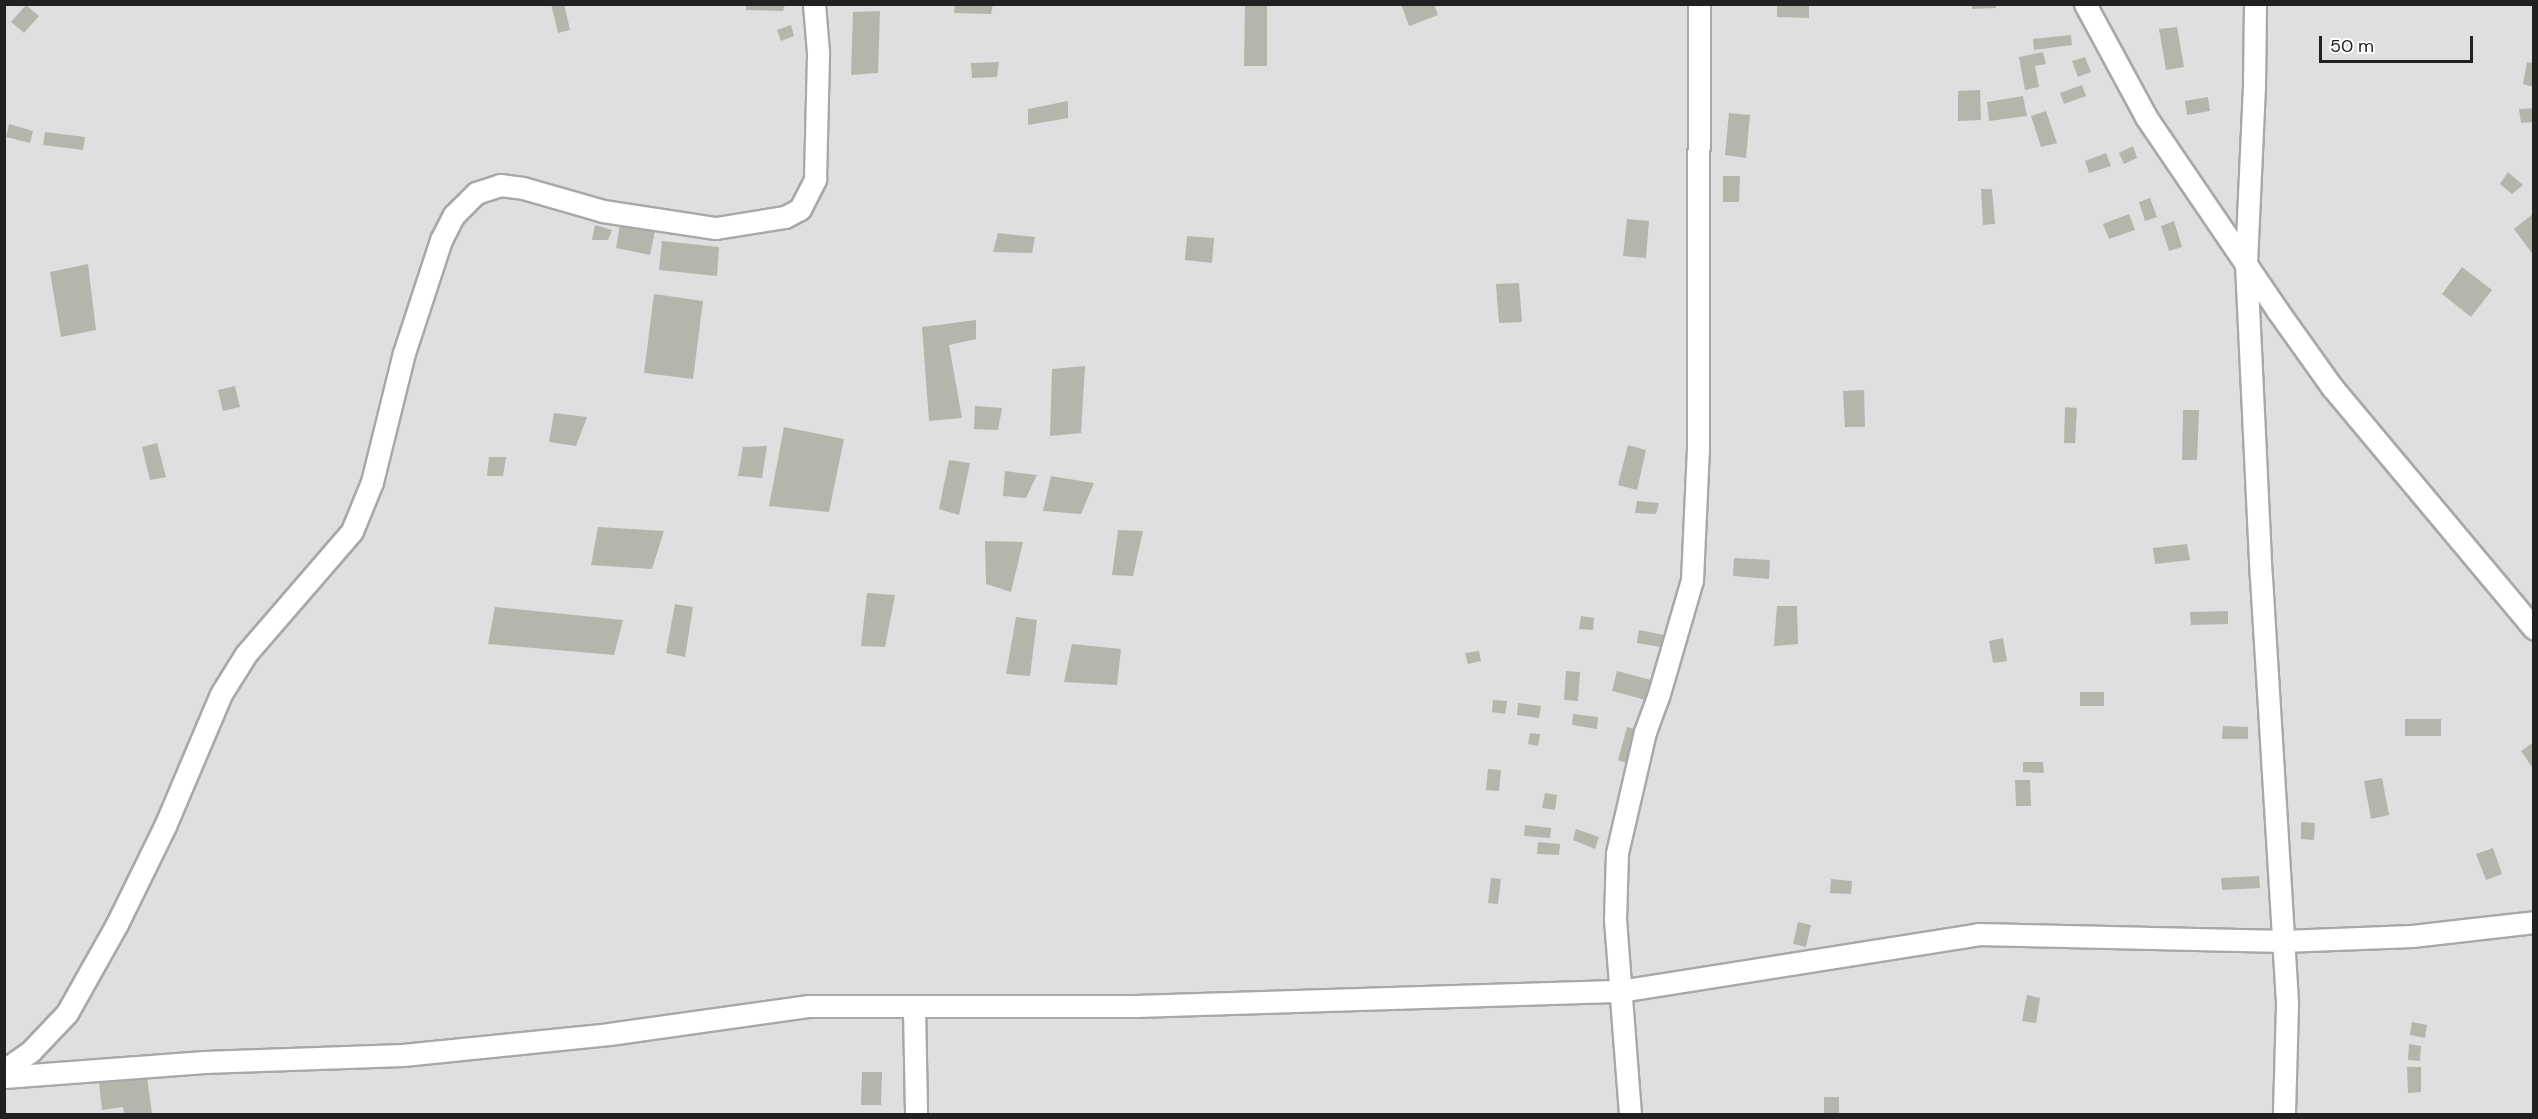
<!DOCTYPE html>
<style>
body{margin:0}
#map{position:relative;width:2538px;height:1119px;overflow:hidden;background:#edf1e9;font-family:"DM Sans",sans-serif}
div>[style]{position:absolute}
[style*='--x']{left:calc(var(--x)*1px);top:calc(var(--y)*1px);width:calc(var(--w)*1px);rotate:calc(var(--a)*1deg)}
.residential>*{inset:0;background:#dfdfdf}
.building>*{inset:0;background:#b3b7ab}
.roads{filter:drop-shadow(2px 0 #a8a8a8) drop-shadow(-2px 0 #a8a8a8) drop-shadow(0 2px #a8a8a8) drop-shadow(0 -2px #a8a8a8)}
.minor>*{height:21px;margin:-10.5px;padding:0 10.5px;transform-origin:10.5px;border-radius:10.5px;background:#fff}
span{translate:-50% -50%;white-space:nowrap;text-align:center;line-height:1.15;-webkit-text-stroke:4.5px #fff;paint-order:stroke}
.frame{position:absolute;inset:0;border:6px solid #212121;pointer-events:none}
.scale{position:absolute;left:2319px;top:36px;width:154px;height:27px;box-sizing:border-box;border:3px solid #212121;border-top:0;padding-left:8px;font-size:18px;line-height:21px;white-space:nowrap;color:#212121;-webkit-text-stroke:4px #fff;paint-order:stroke}
</style>
<div id="map">
<div class="residential">
<i style="clip-path:polygon(5px 5px,2533px 5px,2533px 1114px,5px 1114px)"></i>
</div>
<div class="building">
<i style="clip-path:polygon(551px 4px,564px 4px,570px 30px,558px 33px)"></i>
<i style="clip-path:polygon(955px 4px,993px 4px,991px 14px,954px 13px)"></i>
<i style="clip-path:polygon(1245px 4px,1267px 4px,1267px 66px,1244px 66px)"></i>
<i style="clip-path:polygon(1401px 4px,1434px 4px,1438px 15px,1409px 26px)"></i>
<i style="clip-path:polygon(1777px 4px,1809px 4px,1809px 18px,1777px 17px)"></i>
<i style="clip-path:polygon(1972px 4px,1996px 4px,1996px 8px,1972px 9px)"></i>
<i style="clip-path:polygon(26px 5px,39px 16px,24px 33px,11px 22px)"></i>
<i style="clip-path:polygon(746px 5px,785px 5px,783px 11px,746px 10px)"></i>
<i style="clip-path:polygon(880px 11px,878px 73px,851px 75px,853px 12px)"></i>
<i style="clip-path:polygon(791px 25px,794px 36px,781px 41px,777px 30px)"></i>
<i style="clip-path:polygon(2177px 27px,2184px 67px,2166px 70px,2159px 29px)"></i>
<i style="clip-path:polygon(2071px 35px,2072px 45px,2034px 50px,2033px 39px)"></i>
<i style="clip-path:polygon(2043px 52px,2046px 64px,2035px 66px,2039px 87px,2025px 90px,2019px 57px)"></i>
<i style="clip-path:polygon(2085px 57px,2091px 72px,2078px 77px,2072px 61px)"></i>
<i style="clip-path:polygon(999px 62px,997px 77px,972px 78px,971px 63px)"></i>
<i style="clip-path:polygon(2527px 62px,2534px 63px,2534px 87px,2523px 84px)"></i>
<i style="clip-path:polygon(2082px 85px,2086px 96px,2064px 104px,2060px 93px)"></i>
<i style="clip-path:polygon(1980px 90px,1981px 120px,1958px 121px,1958px 91px)"></i>
<i style="clip-path:polygon(2023px 96px,2027px 116px,1989px 121px,1987px 102px)"></i>
<i style="clip-path:polygon(2208px 97px,2210px 111px,2187px 115px,2185px 101px)"></i>
<i style="clip-path:polygon(1068px 101px,1068px 118px,1028px 125px,1028px 109px)"></i>
<i style="clip-path:polygon(2534px 108px,2534px 122px,2521px 123px,2519px 109px)"></i>
<i style="clip-path:polygon(2046px 111px,2057px 143px,2041px 147px,2031px 116px)"></i>
<i style="clip-path:polygon(1729px 113px,1750px 115px,1746px 158px,1725px 155px)"></i>
<i style="clip-path:polygon(9px 124px,33px 131px,30px 143px,6px 137px)"></i>
<i style="clip-path:polygon(45px 132px,85px 137px,83px 150px,43px 145px)"></i>
<i style="clip-path:polygon(2133px 146px,2137px 158px,2124px 164px,2119px 153px)"></i>
<i style="clip-path:polygon(2106px 153px,2111px 166px,2089px 173px,2085px 161px)"></i>
<i style="clip-path:polygon(2508px 172px,2523px 185px,2512px 194px,2500px 184px)"></i>
<i style="clip-path:polygon(1723px 176px,1740px 176px,1739px 202px,1723px 202px)"></i>
<i style="clip-path:polygon(1981px 189px,1992px 189px,1995px 224px,1983px 225px)"></i>
<i style="clip-path:polygon(2150px 198px,2157px 217px,2145px 221px,2139px 202px)"></i>
<i style="clip-path:polygon(2534px 213px,2534px 256px,2514px 229px)"></i>
<i style="clip-path:polygon(2129px 214px,2135px 230px,2109px 239px,2103px 224px)"></i>
<i style="clip-path:polygon(1627px 219px,1649px 221px,1646px 258px,1623px 256px)"></i>
<i style="clip-path:polygon(2174px 221px,2182px 247px,2169px 251px,2161px 226px)"></i>
<i style="clip-path:polygon(620px 224px,655px 231px,650px 255px,616px 248px)"></i>
<i style="clip-path:polygon(595px 225px,612px 230px,608px 240px,592px 240px)"></i>
<i style="clip-path:polygon(998px 233px,1035px 237px,1032px 253px,993px 252px)"></i>
<i style="clip-path:polygon(1187px 236px,1214px 238px,1212px 263px,1185px 260px)"></i>
<i style="clip-path:polygon(662px 241px,719px 247px,717px 276px,659px 270px)"></i>
<i style="clip-path:polygon(88px 264px,96px 330px,61px 337px,50px 272px)"></i>
<i style="clip-path:polygon(2462px 267px,2492px 290px,2471px 317px,2442px 294px)"></i>
<i style="clip-path:polygon(1519px 283px,1522px 322px,1499px 323px,1496px 284px)"></i>
<i style="clip-path:polygon(654px 294px,703px 301px,693px 379px,644px 373px)"></i>
<i style="clip-path:polygon(976px 320px,976px 339px,949px 345px,962px 418px,929px 421px,922px 327px)"></i>
<i style="clip-path:polygon(1085px 366px,1081px 433px,1050px 436px,1052px 369px)"></i>
<i style="clip-path:polygon(235px 386px,240px 407px,223px 411px,218px 390px)"></i>
<i style="clip-path:polygon(1864px 390px,1865px 427px,1845px 427px,1843px 391px)"></i>
<i style="clip-path:polygon(975px 406px,1002px 408px,998px 430px,974px 429px)"></i>
<i style="clip-path:polygon(2065px 407px,2077px 408px,2075px 443px,2064px 443px)"></i>
<i style="clip-path:polygon(2183px 410px,2199px 410px,2197px 460px,2182px 460px)"></i>
<i style="clip-path:polygon(554px 413px,587px 417px,576px 446px,549px 442px)"></i>
<i style="clip-path:polygon(784px 427px,844px 439px,829px 512px,769px 506px)"></i>
<i style="clip-path:polygon(157px 443px,166px 477px,150px 480px,142px 447px)"></i>
<i style="clip-path:polygon(1628px 445px,1646px 450px,1637px 490px,1618px 485px)"></i>
<i style="clip-path:polygon(767px 446px,762px 478px,738px 476px,743px 447px)"></i>
<i style="clip-path:polygon(489px 457px,506px 457px,503px 476px,487px 476px)"></i>
<i style="clip-path:polygon(949px 460px,970px 463px,959px 515px,939px 509px)"></i>
<i style="clip-path:polygon(1005px 471px,1037px 475px,1026px 498px,1003px 496px)"></i>
<i style="clip-path:polygon(1051px 476px,1094px 483px,1081px 514px,1043px 511px)"></i>
<i style="clip-path:polygon(1637px 501px,1659px 503px,1656px 514px,1635px 513px)"></i>
<i style="clip-path:polygon(598px 527px,664px 531px,652px 569px,591px 565px)"></i>
<i style="clip-path:polygon(1118px 530px,1143px 531px,1133px 576px,1112px 575px)"></i>
<i style="clip-path:polygon(985px 541px,1023px 542px,1011px 592px,986px 584px)"></i>
<i style="clip-path:polygon(2187px 544px,2190px 560px,2155px 564px,2153px 548px)"></i>
<i style="clip-path:polygon(1734px 558px,1770px 560px,1769px 579px,1733px 576px)"></i>
<i style="clip-path:polygon(867px 593px,895px 595px,885px 647px,861px 646px)"></i>
<i style="clip-path:polygon(675px 604px,693px 607px,685px 657px,666px 653px)"></i>
<i style="clip-path:polygon(1777px 606px,1797px 606px,1798px 644px,1774px 646px)"></i>
<i style="clip-path:polygon(495px 607px,623px 620px,614px 655px,488px 644px)"></i>
<i style="clip-path:polygon(2228px 611px,2228px 624px,2191px 625px,2190px 612px)"></i>
<i style="clip-path:polygon(1581px 616px,1594px 618px,1593px 630px,1579px 629px)"></i>
<i style="clip-path:polygon(1016px 617px,1037px 620px,1030px 676px,1006px 674px)"></i>
<i style="clip-path:polygon(1639px 630px,1664px 635px,1661px 647px,1637px 643px)"></i>
<i style="clip-path:polygon(2003px 638px,2007px 661px,1993px 663px,1989px 641px)"></i>
<i style="clip-path:polygon(1072px 644px,1121px 649px,1117px 685px,1064px 682px)"></i>
<i style="clip-path:polygon(1479px 651px,1481px 661px,1468px 664px,1465px 653px)"></i>
<i style="clip-path:polygon(1566px 671px,1580px 672px,1578px 701px,1564px 700px)"></i>
<i style="clip-path:polygon(1617px 671px,1651px 680px,1646px 700px,1612px 691px)"></i>
<i style="clip-path:polygon(2080px 692px,2104px 692px,2104px 706px,2080px 706px)"></i>
<i style="clip-path:polygon(1493px 700px,1507px 701px,1505px 714px,1492px 712px)"></i>
<i style="clip-path:polygon(1518px 703px,1541px 706px,1539px 718px,1517px 715px)"></i>
<i style="clip-path:polygon(1573px 714px,1598px 717px,1597px 729px,1572px 725px)"></i>
<i style="clip-path:polygon(2405px 719px,2441px 719px,2441px 736px,2405px 736px)"></i>
<i style="clip-path:polygon(2223px 726px,2248px 727px,2248px 739px,2222px 739px)"></i>
<i style="clip-path:polygon(1627px 727px,1638px 730px,1629px 764px,1618px 760px)"></i>
<i style="clip-path:polygon(1530px 733px,1540px 734px,1538px 746px,1528px 744px)"></i>
<i style="clip-path:polygon(2534px 742px,2534px 770px,2521px 751px)"></i>
<i style="clip-path:polygon(2023px 762px,2043px 762px,2044px 773px,2023px 772px)"></i>
<i style="clip-path:polygon(1488px 769px,1501px 770px,1499px 791px,1486px 790px)"></i>
<i style="clip-path:polygon(2382px 778px,2389px 815px,2371px 819px,2364px 781px)"></i>
<i style="clip-path:polygon(2015px 780px,2030px 780px,2031px 806px,2016px 806px)"></i>
<i style="clip-path:polygon(1545px 793px,1557px 795px,1555px 810px,1542px 808px)"></i>
<i style="clip-path:polygon(2301px 822px,2315px 823px,2314px 840px,2301px 839px)"></i>
<i style="clip-path:polygon(1525px 825px,1551px 828px,1550px 838px,1524px 836px)"></i>
<i style="clip-path:polygon(1576px 829px,1599px 837px,1595px 849px,1573px 840px)"></i>
<i style="clip-path:polygon(1538px 842px,1560px 844px,1559px 855px,1537px 854px)"></i>
<i style="clip-path:polygon(2493px 848px,2502px 874px,2486px 880px,2476px 854px)"></i>
<i style="clip-path:polygon(2259px 876px,2260px 888px,2222px 890px,2221px 878px)"></i>
<i style="clip-path:polygon(1491px 878px,1501px 879px,1498px 904px,1488px 903px)"></i>
<i style="clip-path:polygon(1831px 879px,1852px 881px,1851px 894px,1830px 893px)"></i>
<i style="clip-path:polygon(1798px 922px,1811px 925px,1806px 947px,1793px 944px)"></i>
<i style="clip-path:polygon(2027px 995px,2040px 998px,2036px 1023px,2022px 1021px)"></i>
<i style="clip-path:polygon(2412px 1022px,2427px 1025px,2425px 1038px,2410px 1035px)"></i>
<i style="clip-path:polygon(2409px 1044px,2421px 1046px,2420px 1061px,2408px 1060px)"></i>
<i style="clip-path:polygon(2407px 1067px,2421px 1067px,2421px 1092px,2408px 1093px)"></i>
<i style="clip-path:polygon(862px 1072px,882px 1072px,881px 1105px,861px 1105px)"></i>
<i style="clip-path:polygon(147px 1077px,152px 1114px,124px 1114px,123px 1107px,102px 1110px,99px 1083px)"></i>
<i style="clip-path:polygon(1824px 1097px,1839px 1097px,1839px 1114px,1824px 1114px)"></i>
</div>
<div class="roads">
<div class="minor">
<i style="--x:2085;--y:4;--w:128;--a:61.6"></i>
<i style="--x:2146;--y:117;--w:233;--a:55.8"></i>
<i style="--x:2277;--y:310;--w:95;--a:54.5"></i>
<i style="--x:2332;--y:387;--w:315;--a:50.1"></i>
<i style="--x:2255;--y:4;--w:82;--a:90.7"></i>
<i style="--x:2254;--y:86;--w:178;--a:92.6"></i>
<i style="--x:2246;--y:264;--w:313;--a:87.3"></i>
<i style="--x:2261;--y:577;--w:429;--a:86.5"></i>
<i style="--x:2287;--y:1005;--w:109;--a:91.6"></i>
<i style="--x:914;--y:1007;--w:107;--a:88.9"></i>
<i style="--x:4;--y:1070;--w:33;--a:-35"></i>
<i style="--x:31;--y:1051;--w:52;--a:-46.5"></i>
<i style="--x:67;--y:1013;--w:102;--a:-60.7"></i>
<i style="--x:117;--y:924;--w:109;--a:-63.9"></i>
<i style="--x:165;--y:826;--w:143;--a:-67"></i>
<i style="--x:221;--y:694;--w:47;--a:-58"></i>
<i style="--x:246;--y:654;--w:162;--a:-49.2"></i>
<i style="--x:352;--y:531;--w:53;--a:-67.8"></i>
<i style="--x:372;--y:482;--w:133;--a:-76.1"></i>
<i style="--x:404;--y:353;--w:119;--a:-71.9"></i>
<i style="--x:441;--y:240;--w:28;--a:-63"></i>
<i style="--x:454;--y:215;--w:31;--a:-45"></i>
<i style="--x:476;--y:193;--w:25;--a:-18"></i>
<i style="--x:500;--y:185;--w:23;--a:7"></i>
<i style="--x:523;--y:188;--w:83;--a:16"></i>
<i style="--x:603;--y:211;--w:114;--a:8.6"></i>
<i style="--x:716;--y:228;--w:70;--a:-9.1"></i>
<i style="--x:785;--y:217;--w:17;--a:-28"></i>
<i style="--x:800;--y:209;--w:34;--a:-63"></i>
<i style="--x:815;--y:179;--w:127;--a:-88.6"></i>
<i style="--x:818;--y:52;--w:48;--a:-94.8"></i>
<i style="--x:4;--y:1077;--w:201;--a:-4.3"></i>
<i style="--x:204;--y:1062;--w:199;--a:-2"></i>
<i style="--x:403;--y:1055;--w:207;--a:-5.8"></i>
<i style="--x:609;--y:1034;--w:202;--a:-8"></i>
<i style="--x:809;--y:1006;--w:329;--a:0"></i>
<i style="--x:1138;--y:1006;--w:482;--a:-1.8"></i>
<i style="--x:1620;--y:991;--w:363;--a:-9"></i>
<i style="--x:1978;--y:934;--w:305;--a:1.3"></i>
<i style="--x:2283;--y:941;--w:129;--a:-2.2"></i>
<i style="--x:2412;--y:936;--w:123;--a:-6.5"></i>
<i style="--x:1630;--y:1114;--w:195;--a:-94.4"></i>
<i style="--x:1615;--y:920;--w:67;--a:-88.3"></i>
<i style="--x:1617;--y:853;--w:124;--a:-77"></i>
<i style="--x:1645;--y:732;--w:37;--a:-70"></i>
<i style="--x:1658;--y:697;--w:122;--a:-73.8"></i>
<i style="--x:1692;--y:580;--w:131;--a:-87.4"></i>
<i style="--x:1698;--y:449;--w:445;--a:-89.9"></i>
</div>
</div>
<div class="frame"></div>
<div class="scale">50 m</div>
</div>
